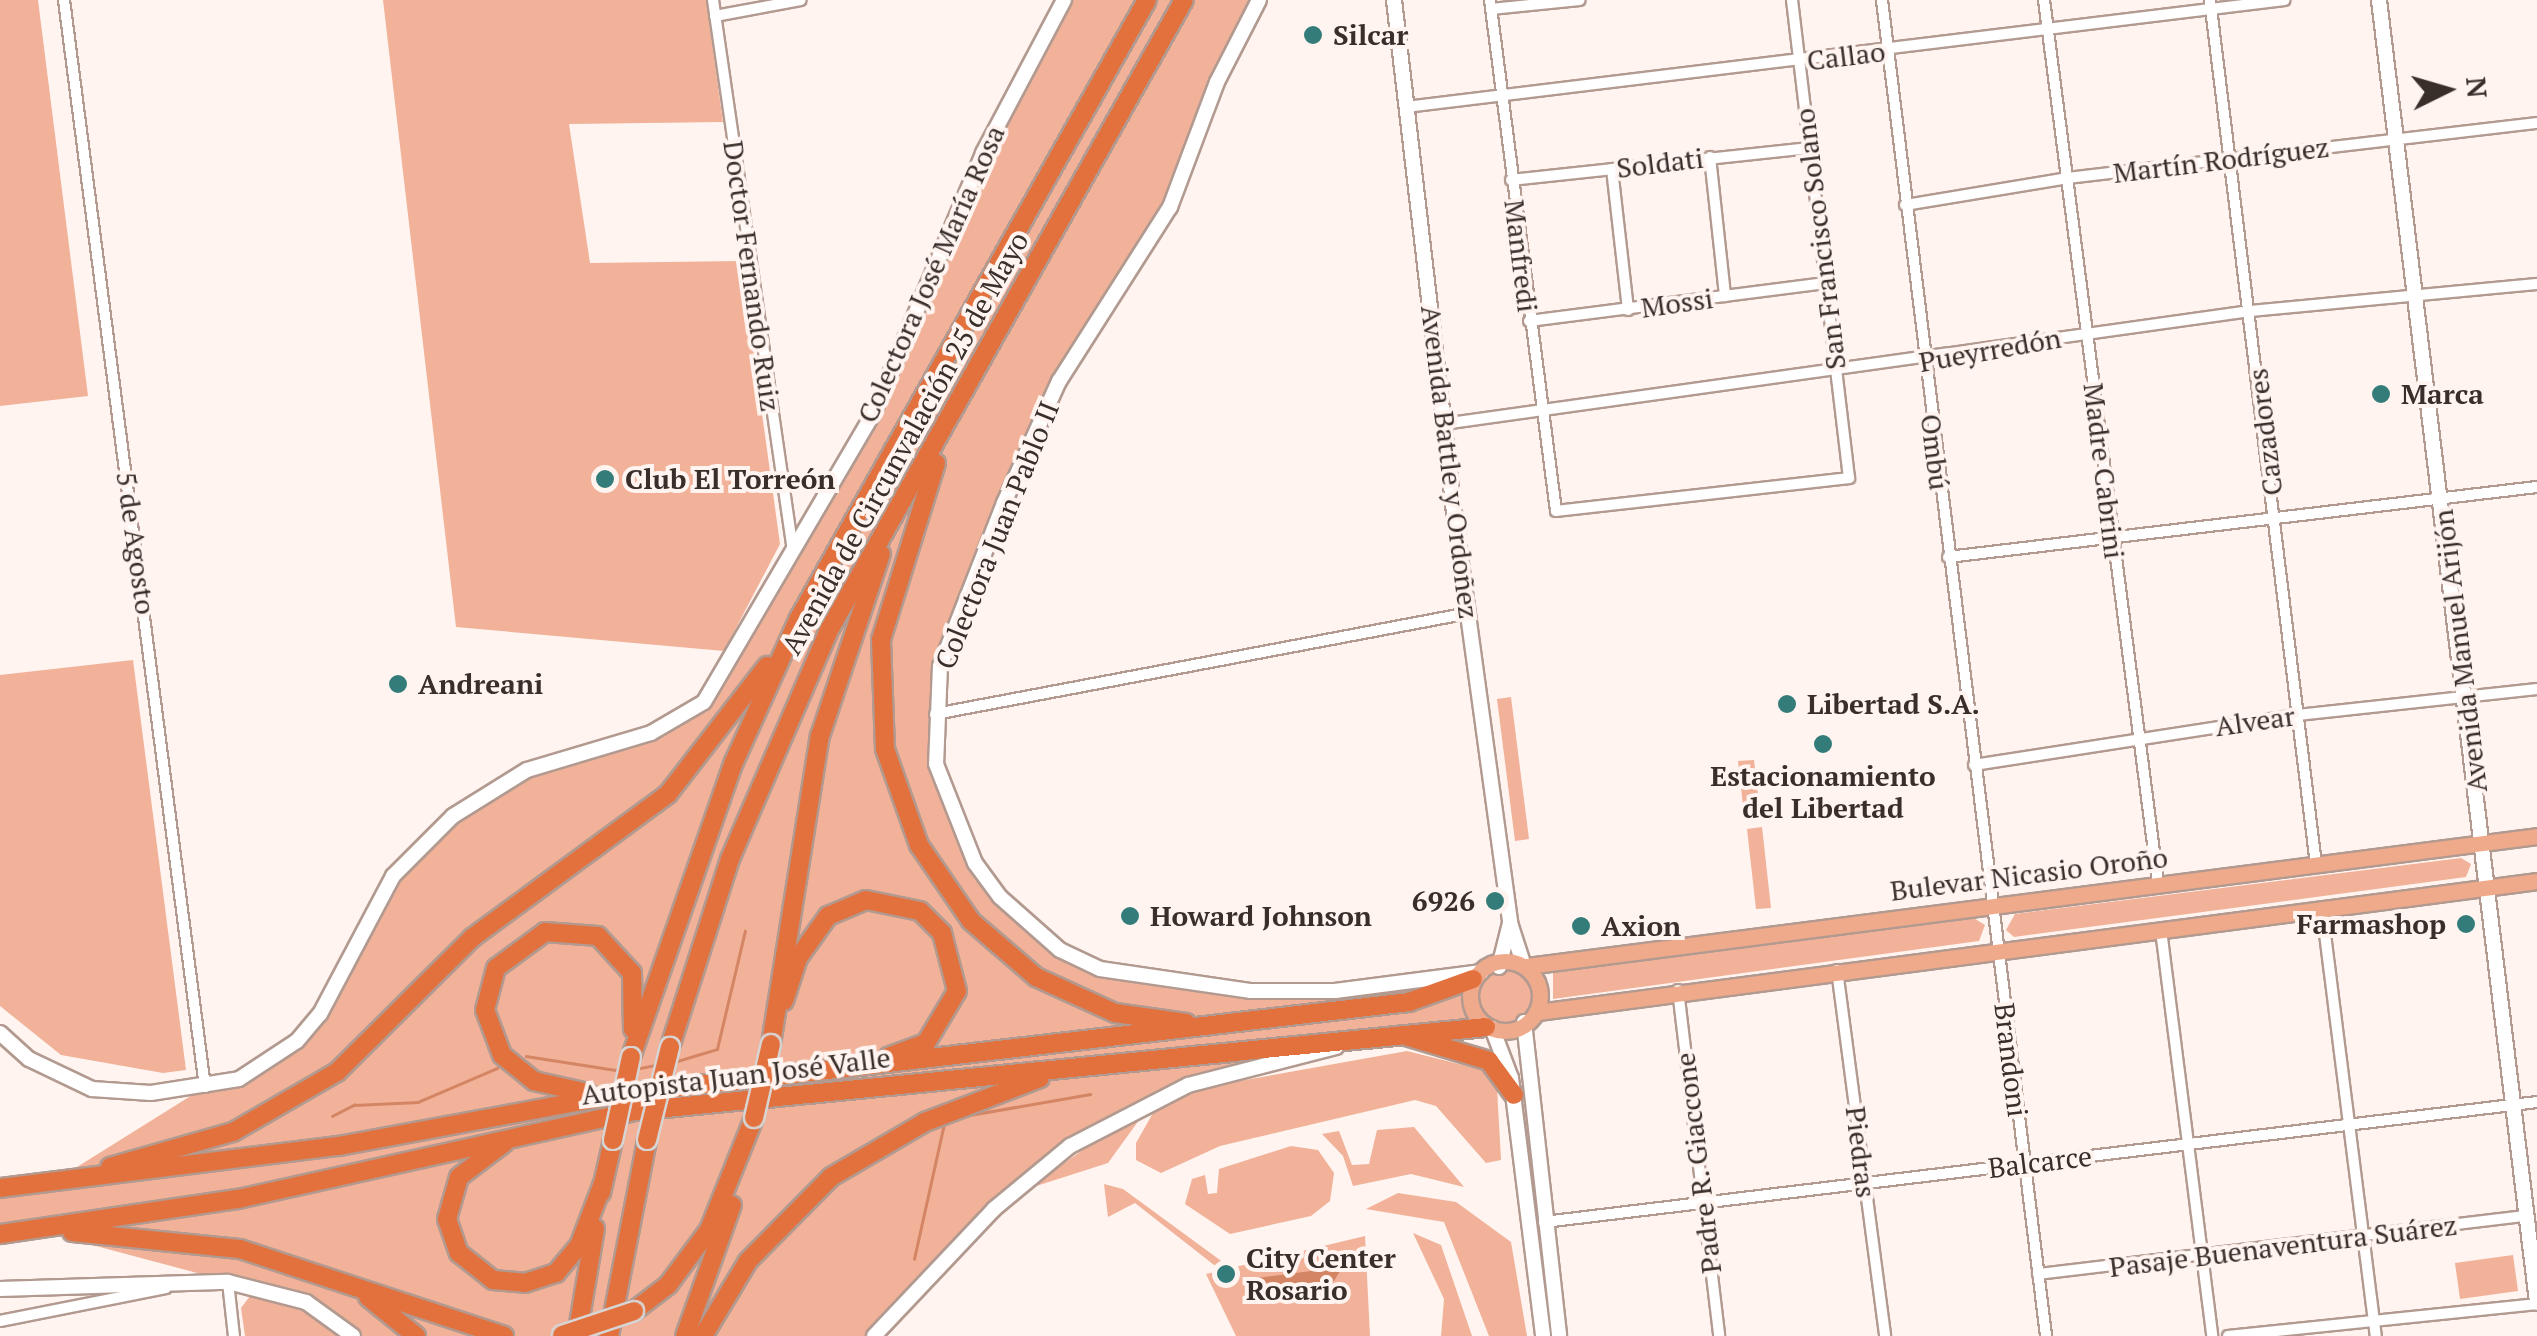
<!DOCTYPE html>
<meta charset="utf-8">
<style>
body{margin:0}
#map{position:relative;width:2537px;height:1336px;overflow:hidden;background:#fff4f0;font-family:"PT Serif",serif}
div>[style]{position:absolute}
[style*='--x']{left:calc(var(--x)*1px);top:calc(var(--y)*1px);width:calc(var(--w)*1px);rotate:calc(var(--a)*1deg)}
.green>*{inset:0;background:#f1b299}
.water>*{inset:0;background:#d48564}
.stream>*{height:2.5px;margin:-1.25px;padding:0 1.25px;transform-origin:1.25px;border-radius:1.25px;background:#d48564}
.roads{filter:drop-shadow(2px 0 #b29a90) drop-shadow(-2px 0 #b29a90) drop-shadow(0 2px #b29a90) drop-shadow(0 -2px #b29a90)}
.street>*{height:10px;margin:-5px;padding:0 5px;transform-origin:5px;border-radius:5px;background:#fff}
.secondary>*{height:14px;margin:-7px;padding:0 7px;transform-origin:7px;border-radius:7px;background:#fff}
.primary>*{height:15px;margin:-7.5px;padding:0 7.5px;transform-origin:7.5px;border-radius:7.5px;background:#eeaa8b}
.primary>.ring{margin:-7.5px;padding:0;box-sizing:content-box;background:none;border:15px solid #eeaa8b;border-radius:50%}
.highway>*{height:18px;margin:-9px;padding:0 9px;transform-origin:9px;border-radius:9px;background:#e3713e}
.bridges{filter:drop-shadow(2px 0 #d7d5d4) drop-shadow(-2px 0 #d7d5d4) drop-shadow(0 2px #d7d5d4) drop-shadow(0 -2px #d7d5d4)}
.highway-bridge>*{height:18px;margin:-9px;padding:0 9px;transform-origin:9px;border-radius:9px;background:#e3713e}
.dots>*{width:28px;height:28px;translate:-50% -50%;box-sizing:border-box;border:5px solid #fff4f0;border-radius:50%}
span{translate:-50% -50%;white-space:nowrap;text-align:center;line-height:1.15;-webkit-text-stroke:8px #fff4f0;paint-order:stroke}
.poi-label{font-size:28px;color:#382e2a;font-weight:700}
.left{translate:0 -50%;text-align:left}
.right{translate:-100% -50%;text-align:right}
.street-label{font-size:28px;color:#382e2a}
.north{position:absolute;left:2397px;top:40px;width:100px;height:100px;-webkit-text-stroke:8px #fff4f0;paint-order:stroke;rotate:85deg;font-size:28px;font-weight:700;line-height:40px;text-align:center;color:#382e2a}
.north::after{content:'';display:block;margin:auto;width:35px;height:45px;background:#382e2a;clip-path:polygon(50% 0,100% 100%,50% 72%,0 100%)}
</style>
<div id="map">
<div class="green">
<i style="clip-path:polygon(0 0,38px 0,88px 396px,0 406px)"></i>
<i style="clip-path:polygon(383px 0,706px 0,723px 122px,569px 124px,590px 263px,741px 261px,780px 544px,724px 651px,456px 627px)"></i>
<i style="clip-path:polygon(1064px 0,1259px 0,1170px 207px,1059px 381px,940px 666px,936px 765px,975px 863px,1060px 950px,1136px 978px,1335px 991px,1524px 966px,1543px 989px,1538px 1012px,1505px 1028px,1397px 1033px,1225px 1074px,1128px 1112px,994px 1209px,874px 1336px,353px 1336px,306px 1302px,36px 1230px,39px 1219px,0 1223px,0 1194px,53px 1182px,205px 1087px,269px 1063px,320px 1014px,364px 921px,425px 842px,527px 770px,651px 733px,704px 702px,873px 414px,961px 209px)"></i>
<i style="clip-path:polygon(133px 660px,186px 1070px,163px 1073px,61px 1055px,0 1006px,0 675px)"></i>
<i style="clip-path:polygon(1511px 697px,1529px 839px,1515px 841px,1497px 699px)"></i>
<i style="clip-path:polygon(1754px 760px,1760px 813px,1744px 814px,1738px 761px)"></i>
<i style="clip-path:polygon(1762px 827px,1771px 908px,1756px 909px,1747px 829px)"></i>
<i style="clip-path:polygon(2461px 858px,2471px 864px,2466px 877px,2014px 937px,2006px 930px,2015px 914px)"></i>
<i style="clip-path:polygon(1972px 917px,1985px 925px,1979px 941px,1553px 999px,1553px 969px)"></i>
<i style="clip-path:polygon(1407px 1051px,1487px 1071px,1497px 1088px,1501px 1160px,1486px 1163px,1436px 1106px,1415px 1100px,1220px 1146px,1161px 1173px,1136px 1160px,1136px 1143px,1157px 1106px,1195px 1089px)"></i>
<i style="clip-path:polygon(1142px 1116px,1108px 1163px,1030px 1188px,1106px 1133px)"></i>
<i style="clip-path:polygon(1414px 1127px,1464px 1187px,1411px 1174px,1353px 1186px,1343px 1156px,1322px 1134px,1339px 1131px,1352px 1165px,1369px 1164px,1377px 1130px)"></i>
<i style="clip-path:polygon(1291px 1146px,1318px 1150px,1334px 1173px,1330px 1201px,1311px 1216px,1230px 1234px,1185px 1204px,1192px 1179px,1205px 1175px,1208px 1194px,1217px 1193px,1219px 1169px)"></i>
<i style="clip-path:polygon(1104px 1184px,1123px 1189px,1224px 1263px,1214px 1265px,1135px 1203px,1108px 1217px)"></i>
<i style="clip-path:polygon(1398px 1193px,1456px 1202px,1511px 1242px,1527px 1336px,1489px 1336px,1444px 1222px,1366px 1209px)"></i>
<i style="clip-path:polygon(1413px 1233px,1441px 1245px,1472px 1336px,1441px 1336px,1444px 1299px)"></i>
<i style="clip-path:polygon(1365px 1236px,1370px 1336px,1236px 1336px,1206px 1274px)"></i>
<i style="clip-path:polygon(2513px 1255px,2518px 1291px,2460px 1299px,2455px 1263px)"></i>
<i style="clip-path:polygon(250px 1296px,296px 1306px,344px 1336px,245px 1336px,241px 1308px)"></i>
</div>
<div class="water">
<i style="clip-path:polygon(1330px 1261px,1342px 1268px,1334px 1281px,1252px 1289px,1257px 1278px,1319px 1270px)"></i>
</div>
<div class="stream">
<i style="--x:526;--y:1056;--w:97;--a:8.9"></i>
<i style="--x:674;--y:1062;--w:45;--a:-16.8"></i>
<i style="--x:717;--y:1049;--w:121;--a:-76.7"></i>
<i style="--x:635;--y:1069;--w:21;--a:-11"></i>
<i style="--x:332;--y:1116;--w:25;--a:-27"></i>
<i style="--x:354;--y:1105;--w:64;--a:-2.7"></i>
<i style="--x:418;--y:1102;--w:86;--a:-23.3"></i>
<i style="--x:964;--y:1116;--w:128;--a:-9.9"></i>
<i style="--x:914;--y:1259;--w:138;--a:-77.5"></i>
</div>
<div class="roads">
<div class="street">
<i style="--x:64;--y:0;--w:1096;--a:82.61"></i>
<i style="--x:713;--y:0;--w:557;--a:81.74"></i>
<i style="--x:1490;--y:0;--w:515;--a:82.64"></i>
<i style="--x:1556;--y:511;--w:295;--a:-6.4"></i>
<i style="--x:1849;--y:478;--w:481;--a:-96.8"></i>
<i style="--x:1882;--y:0;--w:1346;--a:83"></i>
<i style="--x:2044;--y:0;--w:889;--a:82.64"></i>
<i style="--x:2210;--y:0;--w:870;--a:83.01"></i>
<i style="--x:1491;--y:9;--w:89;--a:-5.8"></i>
<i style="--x:715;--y:16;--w:87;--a:-10.5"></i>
<i style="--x:1406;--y:107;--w:885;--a:-6.94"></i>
<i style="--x:1710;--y:157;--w:140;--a:83.8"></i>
<i style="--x:1612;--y:169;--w:142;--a:83.5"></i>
<i style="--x:1511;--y:180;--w:300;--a:-6.1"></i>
<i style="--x:1905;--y:205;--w:165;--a:-9.4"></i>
<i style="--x:2068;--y:178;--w:472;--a:-6.7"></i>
<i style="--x:1529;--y:321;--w:299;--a:-7.3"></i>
<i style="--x:1443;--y:424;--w:815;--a:-7.97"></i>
<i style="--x:2250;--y:311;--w:288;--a:-5.4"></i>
<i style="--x:1948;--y:557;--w:593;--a:-6.78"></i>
<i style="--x:935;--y:714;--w:543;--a:-10.71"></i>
<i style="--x:1974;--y:765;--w:328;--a:-8.8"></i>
<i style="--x:2298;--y:715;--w:240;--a:-6.2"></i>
<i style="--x:2322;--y:910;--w:429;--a:82.8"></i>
<i style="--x:2161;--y:930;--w:409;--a:82.8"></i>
<i style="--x:1837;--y:970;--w:369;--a:82.5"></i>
<i style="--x:1678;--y:990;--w:348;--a:83.2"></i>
<i style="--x:1544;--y:1222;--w:1000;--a:-6.89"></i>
<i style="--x:2038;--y:1274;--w:492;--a:-6.8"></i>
<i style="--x:228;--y:1282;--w:54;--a:83.7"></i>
<i style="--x:0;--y:1321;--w:169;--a:-11.2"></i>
<i style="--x:2228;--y:1336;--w:311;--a:-5.9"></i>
</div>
<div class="secondary">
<i style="--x:1259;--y:0;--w:92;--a:117.1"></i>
<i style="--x:1217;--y:82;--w:134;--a:110.6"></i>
<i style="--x:1170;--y:207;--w:206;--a:122.5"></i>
<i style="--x:1059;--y:381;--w:134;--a:114.3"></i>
<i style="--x:1004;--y:503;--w:175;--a:111.4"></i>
<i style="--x:940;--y:666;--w:98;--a:92.3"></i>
<i style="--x:936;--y:764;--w:106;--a:68.5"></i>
<i style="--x:975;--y:863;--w:42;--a:53.7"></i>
<i style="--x:1000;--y:897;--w:80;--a:41.5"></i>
<i style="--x:1060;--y:950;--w:44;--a:25.4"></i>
<i style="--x:1100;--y:969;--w:153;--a:8.3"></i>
<i style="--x:1251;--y:991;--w:84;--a:0"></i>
<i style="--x:1335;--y:991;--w:148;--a:-7.4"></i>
<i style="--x:1394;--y:0;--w:516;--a:83.32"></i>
<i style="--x:1454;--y:512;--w:415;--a:82.2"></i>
<i style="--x:1510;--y:923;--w:45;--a:72"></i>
<i style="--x:2379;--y:0;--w:1312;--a:83.08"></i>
<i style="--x:1499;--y:967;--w:45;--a:-76"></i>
<i style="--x:1524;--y:1022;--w:316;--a:83.6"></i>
<i style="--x:1492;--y:1028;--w:53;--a:69.2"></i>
<i style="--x:1511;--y:1078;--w:260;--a:82.9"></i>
<i style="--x:0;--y:1033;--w:39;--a:42"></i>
<i style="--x:29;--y:1059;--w:70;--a:25.5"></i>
<i style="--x:92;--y:1089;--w:59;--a:3.9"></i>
<i style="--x:151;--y:1093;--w:89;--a:-9"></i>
<i style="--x:239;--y:1079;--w:69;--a:-33.2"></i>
<i style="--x:297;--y:1041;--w:35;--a:-50"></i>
<i style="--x:320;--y:1014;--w:156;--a:-62.1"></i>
<i style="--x:393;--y:876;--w:85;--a:-45"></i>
<i style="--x:453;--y:816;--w:87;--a:-31.9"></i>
<i style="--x:527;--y:770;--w:129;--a:-16.6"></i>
<i style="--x:651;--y:733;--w:61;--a:-30.3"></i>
<i style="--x:704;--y:702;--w:334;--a:-59.6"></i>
<i style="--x:873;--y:414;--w:283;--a:-67.1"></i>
<i style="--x:983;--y:153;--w:173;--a:-62.1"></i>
<i style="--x:0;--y:1289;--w:228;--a:-1.8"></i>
<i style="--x:228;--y:1282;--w:81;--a:14.4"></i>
<i style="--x:306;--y:1302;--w:58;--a:35.9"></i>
<i style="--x:874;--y:1336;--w:175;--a:-46.6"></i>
<i style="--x:994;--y:1209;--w:99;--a:-39.7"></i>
<i style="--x:1070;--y:1146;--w:133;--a:-27.3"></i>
<i style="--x:1188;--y:1085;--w:153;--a:-14.4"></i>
</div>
<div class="primary">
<i class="ring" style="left:1470px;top:961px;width:55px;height:55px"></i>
<i style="--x:1527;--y:966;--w:1018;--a:-7.33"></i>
<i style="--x:1538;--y:1012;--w:1008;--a:-7.47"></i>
</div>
<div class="highway">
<i style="--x:936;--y:463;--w:185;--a:107.3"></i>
<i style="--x:881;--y:640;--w:109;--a:87.9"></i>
<i style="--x:885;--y:749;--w:102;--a:70.5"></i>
<i style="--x:919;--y:845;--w:92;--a:55.6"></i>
<i style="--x:971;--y:921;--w:86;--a:40.7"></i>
<i style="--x:1036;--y:977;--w:87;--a:24.5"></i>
<i style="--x:1115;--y:1013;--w:72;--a:8"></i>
<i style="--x:784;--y:1001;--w:45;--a:-72"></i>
<i style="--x:798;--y:958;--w:52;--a:-54.5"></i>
<i style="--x:828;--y:916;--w:41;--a:-22.8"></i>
<i style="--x:866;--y:900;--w:55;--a:11.5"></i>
<i style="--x:920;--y:911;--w:31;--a:45"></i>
<i style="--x:942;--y:933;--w:60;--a:75.5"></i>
<i style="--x:957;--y:991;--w:61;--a:120.8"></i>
<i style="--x:926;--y:1043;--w:40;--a:159.8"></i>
<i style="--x:1402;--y:1035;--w:91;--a:16.6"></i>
<i style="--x:1489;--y:1061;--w:42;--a:53.7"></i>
<i style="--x:771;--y:1044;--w:312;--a:-81"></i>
<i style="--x:820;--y:736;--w:192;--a:-71.5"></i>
<i style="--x:670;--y:1047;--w:197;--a:-72.3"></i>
<i style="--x:730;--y:859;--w:247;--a:-66.6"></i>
<i style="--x:828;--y:632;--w:725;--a:-60.61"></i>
<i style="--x:631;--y:1057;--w:312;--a:-70.8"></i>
<i style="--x:734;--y:762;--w:156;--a:-65.7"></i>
<i style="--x:798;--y:620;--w:711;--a:-60.62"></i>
<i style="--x:588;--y:1093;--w:55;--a:-167.5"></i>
<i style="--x:534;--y:1081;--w:41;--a:-140.9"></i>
<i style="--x:502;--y:1055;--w:48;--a:-110.7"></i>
<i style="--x:485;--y:1010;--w:43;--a:-75.3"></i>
<i style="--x:496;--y:968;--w:61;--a:-36.3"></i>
<i style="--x:545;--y:932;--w:53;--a:4.3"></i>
<i style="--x:598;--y:936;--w:50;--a:47.4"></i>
<i style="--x:632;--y:973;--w:56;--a:89"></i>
<i style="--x:504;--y:1143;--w:56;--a:142.9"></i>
<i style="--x:459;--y:1177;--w:44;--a:105.9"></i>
<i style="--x:447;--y:1219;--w:36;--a:71"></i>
<i style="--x:459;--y:1253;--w:43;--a:38.5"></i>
<i style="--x:493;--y:1280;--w:32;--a:5"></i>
<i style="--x:525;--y:1283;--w:33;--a:-18"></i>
<i style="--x:556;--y:1273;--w:35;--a:-50"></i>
<i style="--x:579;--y:1246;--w:67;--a:-69.1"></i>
<i style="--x:110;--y:1167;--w:128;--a:-15.9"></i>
<i style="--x:233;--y:1132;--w:120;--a:-30"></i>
<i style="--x:337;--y:1072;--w:190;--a:-44.8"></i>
<i style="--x:472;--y:938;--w:243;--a:-36.3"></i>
<i style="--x:668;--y:794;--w:162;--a:-52.3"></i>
<i style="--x:0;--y:1188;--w:342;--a:-7.1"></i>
<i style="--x:339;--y:1146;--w:279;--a:-10.5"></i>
<i style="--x:613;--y:1095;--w:801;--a:-6.66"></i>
<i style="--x:1409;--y:1002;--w:68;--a:-19.8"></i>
<i style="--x:601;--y:1193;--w:54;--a:-77.2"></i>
<i style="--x:72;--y:1232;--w:169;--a:5.8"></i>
<i style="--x:240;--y:1249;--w:278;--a:18.2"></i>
<i style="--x:0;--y:1234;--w:241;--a:-8.4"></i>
<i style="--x:238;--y:1199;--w:408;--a:-12.5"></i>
<i style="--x:636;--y:1111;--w:854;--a:-5.64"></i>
<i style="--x:368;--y:1297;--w:62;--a:39.1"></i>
<i style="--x:634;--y:1311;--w:43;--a:-37.4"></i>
<i style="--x:668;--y:1285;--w:69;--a:-53.3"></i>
<i style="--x:709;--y:1230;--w:121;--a:-68.1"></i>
<i style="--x:577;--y:1336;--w:109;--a:-80.5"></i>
<i style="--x:609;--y:1336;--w:200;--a:-79"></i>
<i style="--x:685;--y:1336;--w:139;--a:-70.3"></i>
<i style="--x:703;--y:1336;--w:87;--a:-59"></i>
<i style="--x:748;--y:1261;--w:118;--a:-45.3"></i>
<i style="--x:831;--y:1177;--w:109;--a:-30.3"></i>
<i style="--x:925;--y:1122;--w:123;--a:-20.9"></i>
</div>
</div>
<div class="bridges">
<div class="highway-bridge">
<i style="--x:754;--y:1118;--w:76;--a:-77.1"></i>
<i style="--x:613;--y:1140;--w:85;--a:-77.8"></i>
<i style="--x:647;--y:1140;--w:96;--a:-76.1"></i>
<i style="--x:562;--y:1335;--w:76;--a:-18.4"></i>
</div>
</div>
<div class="dots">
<i style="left:1313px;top:35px;background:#337c7a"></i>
<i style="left:2381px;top:394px;background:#337c7a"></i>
<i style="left:605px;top:479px;background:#337c7a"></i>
<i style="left:398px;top:684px;background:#337c7a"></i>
<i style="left:1787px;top:704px;background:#337c7a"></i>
<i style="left:1823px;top:744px;background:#337c7a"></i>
<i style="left:1495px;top:901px;background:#337c7a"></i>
<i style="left:1130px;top:916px;background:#337c7a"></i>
<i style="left:2466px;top:924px;background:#337c7a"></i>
<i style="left:1581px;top:926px;background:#337c7a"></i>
<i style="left:1226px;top:1274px;background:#337c7a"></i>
</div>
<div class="poi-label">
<span class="left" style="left:1333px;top:35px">Silcar</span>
<span class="left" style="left:2401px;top:394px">Marca</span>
<span class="left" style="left:625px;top:479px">Club El Torreón</span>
<span class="left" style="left:418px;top:684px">Andreani</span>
<span class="left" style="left:1807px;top:704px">Libertad S.A.</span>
<span style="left:1823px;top:792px">Estacionamiento<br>del Libertad</span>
<span class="right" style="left:1475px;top:901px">6926</span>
<span class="left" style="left:1150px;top:916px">Howard Johnson</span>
<span class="right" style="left:2446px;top:924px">Farmashop</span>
<span class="left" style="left:1601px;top:926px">Axion</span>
<span class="left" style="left:1246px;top:1274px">City Center<br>Rosario</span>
</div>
<div class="street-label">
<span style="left:1846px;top:56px;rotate:-7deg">Callao</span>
<span style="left:2221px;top:160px;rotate:-7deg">Martín Rodríguez</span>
<span style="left:1660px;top:163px;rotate:-7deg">Soldati</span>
<span style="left:1820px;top:239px;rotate:-97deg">San Francisco Solano</span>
<span style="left:1521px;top:256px;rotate:83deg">Manfredi</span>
<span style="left:931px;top:274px;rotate:-66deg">Colectora José María Rosa</span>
<span style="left:752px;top:276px;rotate:82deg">Doctor Fernando Ruiz</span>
<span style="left:1677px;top:303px;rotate:-8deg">Mossi</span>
<span style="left:1990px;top:350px;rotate:-10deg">Pueyrredón</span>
<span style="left:2265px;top:432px;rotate:-97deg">Cazadores</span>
<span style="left:905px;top:443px;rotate:-61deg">Avenida de Circunvalación 25 de Mayo</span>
<span style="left:1935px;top:452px;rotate:83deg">Ombú</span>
<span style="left:1450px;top:462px;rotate:83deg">Avenida Battle y Ordoñez</span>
<span style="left:2104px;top:471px;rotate:83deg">Madre Cabrini</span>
<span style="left:997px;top:535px;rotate:-68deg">Colectora Juan Pablo II</span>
<span style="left:136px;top:543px;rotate:82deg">5 de Agosto</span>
<span style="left:2460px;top:651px;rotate:-97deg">Avenida Manuel Arijón</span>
<span style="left:2255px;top:721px;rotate:-8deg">Alvear</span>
<span style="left:2029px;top:874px;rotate:-7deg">Bulevar Nicasio Oroño</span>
<span style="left:2011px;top:1060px;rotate:83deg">Brandoni</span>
<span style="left:736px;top:1076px;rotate:-7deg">Autopista Juan José Valle</span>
<span style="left:1861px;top:1152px;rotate:83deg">Piedras</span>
<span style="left:2040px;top:1162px;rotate:-7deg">Balcarce</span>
<span style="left:1698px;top:1163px;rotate:-97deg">Padre R. Giaccone</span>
<span style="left:2283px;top:1246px;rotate:-7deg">Pasaje Buenaventura Suárez</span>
</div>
<div class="north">N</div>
</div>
